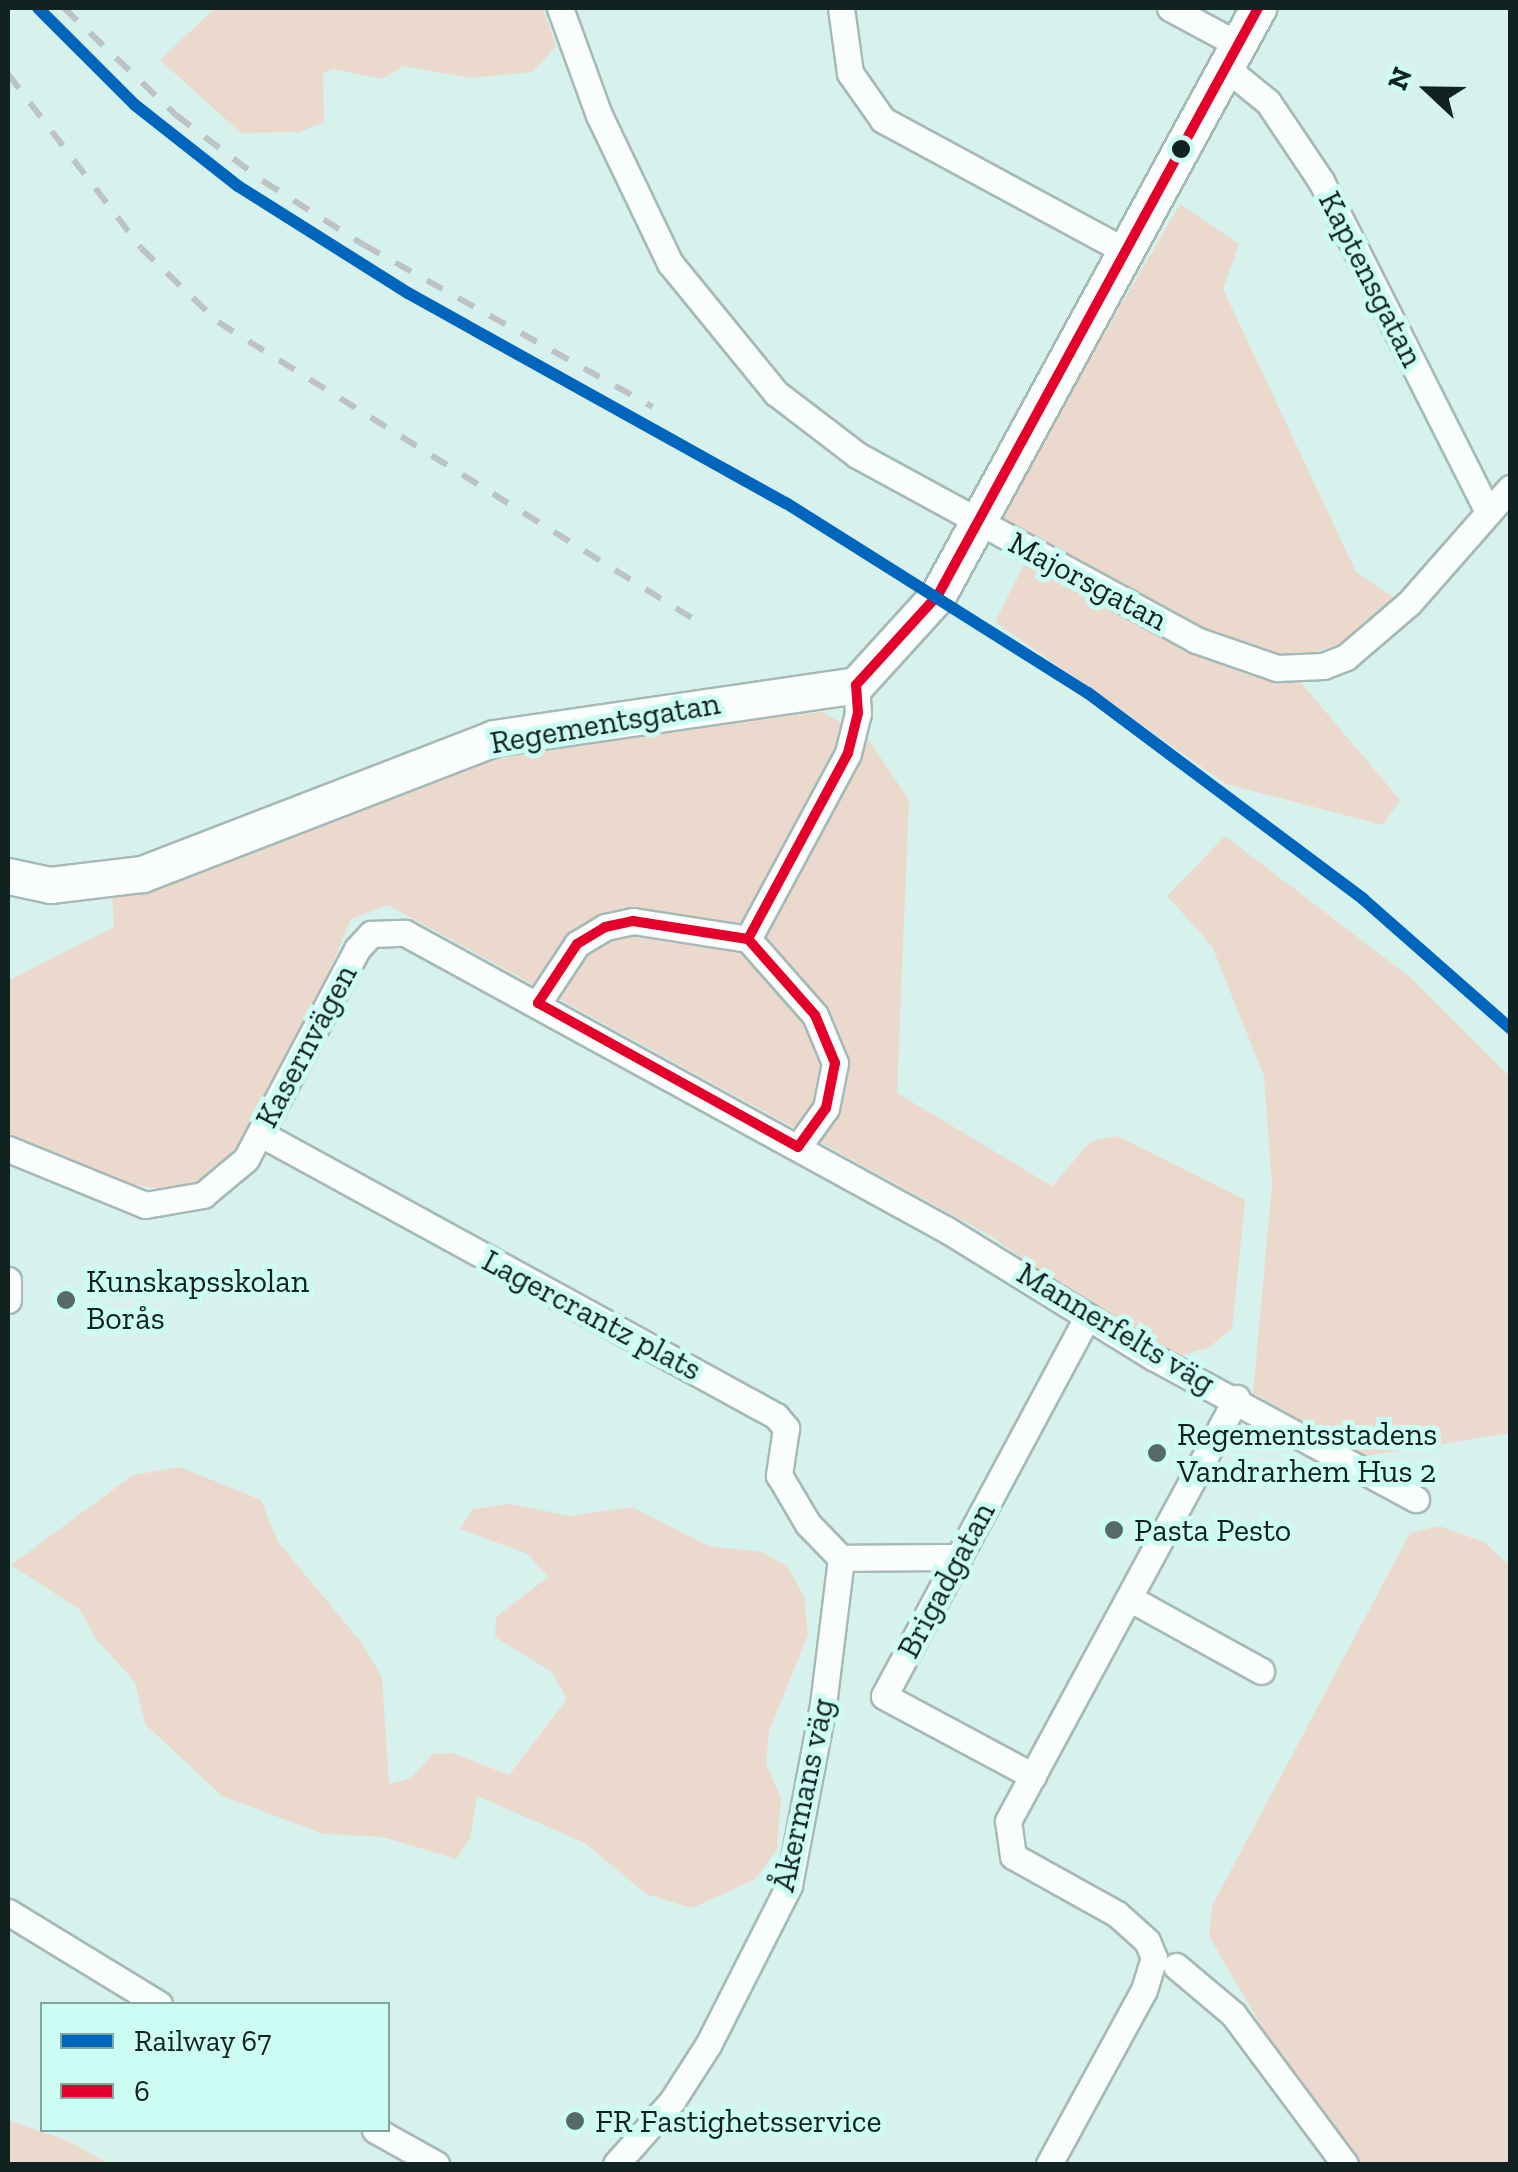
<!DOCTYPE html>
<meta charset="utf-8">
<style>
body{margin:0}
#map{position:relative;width:1518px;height:2172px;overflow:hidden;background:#d7f1ec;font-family:"Zilla Slab",serif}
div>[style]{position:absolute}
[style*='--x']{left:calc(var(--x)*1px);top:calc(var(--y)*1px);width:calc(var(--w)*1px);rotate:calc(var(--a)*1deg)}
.green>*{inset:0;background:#ecd9ce}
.roads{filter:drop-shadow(2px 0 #a5b9b6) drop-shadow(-2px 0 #a5b9b6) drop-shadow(0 2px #a5b9b6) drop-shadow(0 -2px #a5b9b6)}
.street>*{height:25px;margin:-12.5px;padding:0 12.5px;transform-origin:12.5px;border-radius:12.5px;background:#f9fdfc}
.secondary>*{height:35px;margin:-17.5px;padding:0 17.5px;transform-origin:17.5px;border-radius:17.5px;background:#f9fdfc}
.rail>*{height:6px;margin-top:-3px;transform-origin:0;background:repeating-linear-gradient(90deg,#bcc3c2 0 18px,transparent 0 36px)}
.bus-1>*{height:10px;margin:-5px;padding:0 5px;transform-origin:5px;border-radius:5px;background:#e4002b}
.rail-1>*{height:12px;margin:-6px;padding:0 6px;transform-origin:6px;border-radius:6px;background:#0065bd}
.dots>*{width:28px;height:28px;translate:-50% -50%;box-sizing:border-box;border:5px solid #ccfcf3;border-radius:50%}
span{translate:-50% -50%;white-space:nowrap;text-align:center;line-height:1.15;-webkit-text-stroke:10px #ccfcf3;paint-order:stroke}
.street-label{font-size:32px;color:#112320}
.poi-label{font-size:32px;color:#112320}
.left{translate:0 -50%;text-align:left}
.frame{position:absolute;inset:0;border:10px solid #112320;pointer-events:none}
.legend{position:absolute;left:40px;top:2002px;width:350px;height:130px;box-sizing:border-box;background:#ccfcf3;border:2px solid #81a59f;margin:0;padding:12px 18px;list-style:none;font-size:30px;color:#112320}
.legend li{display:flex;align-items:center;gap:20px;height:50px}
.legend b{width:50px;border:2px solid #81a59f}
.north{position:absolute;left:1378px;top:40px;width:100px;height:100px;-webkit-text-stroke:8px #ccfcf3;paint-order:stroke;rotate:292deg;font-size:28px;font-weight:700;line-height:40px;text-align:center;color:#112320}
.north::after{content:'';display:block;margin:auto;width:35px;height:45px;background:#112320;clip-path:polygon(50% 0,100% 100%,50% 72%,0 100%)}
</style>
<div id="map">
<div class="green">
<i style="clip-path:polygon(215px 8px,543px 8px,556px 46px,533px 72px,470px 78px,404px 66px,381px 79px,334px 69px,323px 73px,324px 122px,299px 132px,241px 133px,160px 60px)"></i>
<i style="clip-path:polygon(1180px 204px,1239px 244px,1223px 289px,1356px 572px,1394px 598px,1354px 638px,1319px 651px,1274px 655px,1233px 643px,998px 516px)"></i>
<i style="clip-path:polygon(1028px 556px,1292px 672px,1400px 800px,1383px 825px,1226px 784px,995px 622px)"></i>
<i style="clip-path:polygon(823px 712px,868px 739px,909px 800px,897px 1093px,1052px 1186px,1091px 1141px,1117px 1136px,1245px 1200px,1232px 1329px,1208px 1348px,1174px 1357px,1126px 1332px,989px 1235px,388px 905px,351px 919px,309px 1020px,245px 1135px,214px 1174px,180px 1192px,129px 1184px,8px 1134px,8px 981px,114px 927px,112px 895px,464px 763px,563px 741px)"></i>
<i style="clip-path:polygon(1225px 836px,1411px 978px,1510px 1077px,1510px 1433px,1365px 1456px,1253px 1393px,1272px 1185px,1264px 1076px,1212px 946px,1167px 896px)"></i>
<i style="clip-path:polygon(180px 1467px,261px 1500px,278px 1542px,361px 1642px,382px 1677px,389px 1784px,410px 1779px,433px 1754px,453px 1753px,509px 1775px,567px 1699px,552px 1672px,495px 1637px,496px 1617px,548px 1577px,528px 1554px,460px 1529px,473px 1509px,510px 1504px,570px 1516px,632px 1507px,709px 1546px,762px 1552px,787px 1566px,804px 1596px,808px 1635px,769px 1731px,766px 1764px,781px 1798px,777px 1849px,755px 1879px,692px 1908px,646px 1894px,585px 1843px,477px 1796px,470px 1838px,456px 1859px,383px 1837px,324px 1834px,222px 1796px,145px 1724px,135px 1682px,97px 1640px,79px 1609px,11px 1565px,133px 1475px)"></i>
<i style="clip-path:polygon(1439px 1526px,1484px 1542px,1510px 1566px,1510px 2164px,1360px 2164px,1264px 2031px,1209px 1936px,1212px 1906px,1410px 1533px)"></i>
<i style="clip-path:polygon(8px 2120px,68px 2141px,109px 2164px,8px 2164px)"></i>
</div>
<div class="roads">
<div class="street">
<i style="--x:560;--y:8;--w:114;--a:70"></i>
<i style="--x:599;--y:115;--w:164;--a:64.4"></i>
<i style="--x:670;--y:263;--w:168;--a:50.8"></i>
<i style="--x:776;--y:393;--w:102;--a:37.4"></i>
<i style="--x:857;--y:455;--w:386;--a:28.6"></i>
<i style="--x:1196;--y:640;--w:86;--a:19.1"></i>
<i style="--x:1277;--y:668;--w:46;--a:-2.5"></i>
<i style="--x:1323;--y:666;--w:25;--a:-21"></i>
<i style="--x:1346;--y:657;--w:83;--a:-40.6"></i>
<i style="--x:1409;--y:603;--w:153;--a:-48.7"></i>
<i style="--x:841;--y:8;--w:66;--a:82.1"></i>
<i style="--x:850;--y:73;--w:57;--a:54.9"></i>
<i style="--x:883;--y:120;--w:275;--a:28.4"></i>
<i style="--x:1170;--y:8;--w:76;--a:28.2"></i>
<i style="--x:1225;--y:67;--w:55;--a:39.1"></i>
<i style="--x:1268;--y:102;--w:95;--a:56.1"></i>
<i style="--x:1321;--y:181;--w:371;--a:63.2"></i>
<i style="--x:748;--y:939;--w:211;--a:-61.7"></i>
<i style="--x:848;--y:753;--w:41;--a:-76"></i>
<i style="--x:858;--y:713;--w:28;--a:-94"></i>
<i style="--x:538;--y:1003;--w:71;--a:-56.5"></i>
<i style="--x:577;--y:944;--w:33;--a:-31"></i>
<i style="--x:605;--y:927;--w:29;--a:-12"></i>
<i style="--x:633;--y:921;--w:116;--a:8.9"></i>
<i style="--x:748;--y:939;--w:101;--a:48.6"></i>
<i style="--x:815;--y:1015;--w:52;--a:67.4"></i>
<i style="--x:835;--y:1063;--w:46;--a:101.3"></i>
<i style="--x:826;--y:1108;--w:48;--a:125.7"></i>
<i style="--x:261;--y:1134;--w:587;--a:28.7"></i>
<i style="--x:776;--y:1416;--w:16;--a:50"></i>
<i style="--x:786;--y:1428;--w:48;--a:98.5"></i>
<i style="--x:779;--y:1475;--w:57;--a:59.4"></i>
<i style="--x:808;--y:1524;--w:47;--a:45.9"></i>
<i style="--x:8;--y:1149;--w:148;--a:22.2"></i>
<i style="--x:145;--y:1205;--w:59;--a:-9.8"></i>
<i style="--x:203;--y:1195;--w:56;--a:-39.9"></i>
<i style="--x:246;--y:1159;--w:238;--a:-62.1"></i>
<i style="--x:357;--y:949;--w:21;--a:-47"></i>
<i style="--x:371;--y:934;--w:34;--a:-2"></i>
<i style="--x:405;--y:933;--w:618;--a:28.72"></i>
<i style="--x:947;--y:1230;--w:242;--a:31.7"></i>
<i style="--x:1153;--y:1357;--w:299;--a:28.4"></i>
<i style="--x:8;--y:1280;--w:20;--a:90"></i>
<i style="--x:841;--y:1558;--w:118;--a:-0.5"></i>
<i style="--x:1129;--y:1598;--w:151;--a:28.9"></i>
<i style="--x:1033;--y:1776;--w:169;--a:-151.8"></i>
<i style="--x:884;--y:1696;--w:431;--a:-61.8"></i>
<i style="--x:8;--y:1912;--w:177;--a:31.4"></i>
<i style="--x:1176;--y:1966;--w:75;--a:40.1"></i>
<i style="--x:1233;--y:2014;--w:187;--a:53.3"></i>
<i style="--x:375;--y:2130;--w:70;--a:29.1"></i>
<i style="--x:616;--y:2164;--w:84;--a:-48.4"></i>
<i style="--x:672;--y:2101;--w:67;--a:-57.3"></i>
<i style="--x:708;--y:2045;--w:179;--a:-63.1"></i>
<i style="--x:789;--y:1885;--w:183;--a:-79.3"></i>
<i style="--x:823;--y:1705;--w:148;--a:-83"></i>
<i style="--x:1049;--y:2164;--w:198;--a:-61.4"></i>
<i style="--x:1144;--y:1990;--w:34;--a:-73"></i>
<i style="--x:1154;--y:1958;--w:18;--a:-112"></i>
<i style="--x:1147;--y:1941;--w:40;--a:-138"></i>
<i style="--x:1117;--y:1914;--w:119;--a:-150.9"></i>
<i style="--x:1013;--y:1856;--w:35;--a:-98"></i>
<i style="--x:1008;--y:1821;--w:481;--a:-61.6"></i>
</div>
<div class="secondary">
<i style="--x:8;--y:876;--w:43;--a:12.1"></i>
<i style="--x:50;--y:885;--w:93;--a:-6.8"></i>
<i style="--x:142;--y:874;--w:377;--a:-21.1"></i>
<i style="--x:494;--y:738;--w:366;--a:-8.3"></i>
<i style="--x:856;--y:685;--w:122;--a:-47.7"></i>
<i style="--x:938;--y:595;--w:669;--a:-61.4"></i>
</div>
</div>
<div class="rail">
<i style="--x:64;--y:8;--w:155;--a:43.7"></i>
<i style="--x:176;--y:115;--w:109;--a:37.2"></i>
<i style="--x:263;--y:181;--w:120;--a:32.4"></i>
<i style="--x:364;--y:245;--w:331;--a:29.3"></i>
<i style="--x:8;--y:74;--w:219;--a:52.6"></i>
<i style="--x:141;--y:248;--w:107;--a:43.9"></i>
<i style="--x:218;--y:322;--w:572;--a:31.99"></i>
</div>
<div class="bus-1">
<i style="--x:856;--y:685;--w:122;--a:-47.7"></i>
<i style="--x:938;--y:595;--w:669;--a:-61.4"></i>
<i style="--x:748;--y:939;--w:211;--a:-61.7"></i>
<i style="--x:848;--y:753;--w:41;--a:-76"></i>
<i style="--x:858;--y:713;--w:28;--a:-94"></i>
<i style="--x:538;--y:1003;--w:71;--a:-56.5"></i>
<i style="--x:577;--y:944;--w:33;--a:-31"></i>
<i style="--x:605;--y:927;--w:29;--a:-12"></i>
<i style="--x:633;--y:921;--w:116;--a:8.9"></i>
<i style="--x:748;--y:939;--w:101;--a:48.6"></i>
<i style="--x:815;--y:1015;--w:52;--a:67.4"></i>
<i style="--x:835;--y:1063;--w:46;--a:101.3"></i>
<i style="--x:826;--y:1108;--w:48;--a:125.7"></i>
<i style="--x:538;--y:1003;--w:297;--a:29"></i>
</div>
<div class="rail-1">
<i style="--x:38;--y:8;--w:137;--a:45"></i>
<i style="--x:135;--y:105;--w:131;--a:38.2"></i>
<i style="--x:238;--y:186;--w:201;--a:32.2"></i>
<i style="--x:408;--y:293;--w:432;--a:29.1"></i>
<i style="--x:786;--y:503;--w:357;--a:32.2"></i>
<i style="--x:1088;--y:693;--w:344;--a:36.8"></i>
<i style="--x:1363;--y:899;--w:196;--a:41.3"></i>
</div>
<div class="dots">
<i style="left:1181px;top:149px;background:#112320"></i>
<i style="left:66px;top:1300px;background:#566b67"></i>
<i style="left:1157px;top:1453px;background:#566b67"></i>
<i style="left:1114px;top:1530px;background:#566b67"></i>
<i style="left:575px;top:2121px;background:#566b67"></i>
</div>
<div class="street-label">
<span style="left:1371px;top:279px;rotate:63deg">Kaptensgatan</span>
<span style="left:1088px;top:581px;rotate:28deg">Majorsgatan</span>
<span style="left:605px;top:723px;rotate:-10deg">Regementsgatan</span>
<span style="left:306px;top:1046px;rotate:-62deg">Kasernvägen</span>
<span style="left:592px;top:1315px;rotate:28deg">Lagercrantz plats</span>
<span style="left:1116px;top:1328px;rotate:31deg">Mannerfelts väg</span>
<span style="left:946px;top:1580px;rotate:-62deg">Brigadgatan</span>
<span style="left:803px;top:1795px;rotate:-78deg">Åkermans väg</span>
</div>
<div class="poi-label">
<span class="left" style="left:86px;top:1300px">Kunskapsskolan<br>Borås</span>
<span class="left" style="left:1177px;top:1453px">Regementsstadens<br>Vandrarhem Hus 2</span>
<span class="left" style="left:1134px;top:1530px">Pasta Pesto</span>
<span class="left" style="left:595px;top:2121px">FR Fastighetsservice</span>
</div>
<div class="frame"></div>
<ul class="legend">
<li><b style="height:12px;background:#0065bd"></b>Railway 67</li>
<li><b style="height:12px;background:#e4002b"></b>6</li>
</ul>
<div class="north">N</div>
</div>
